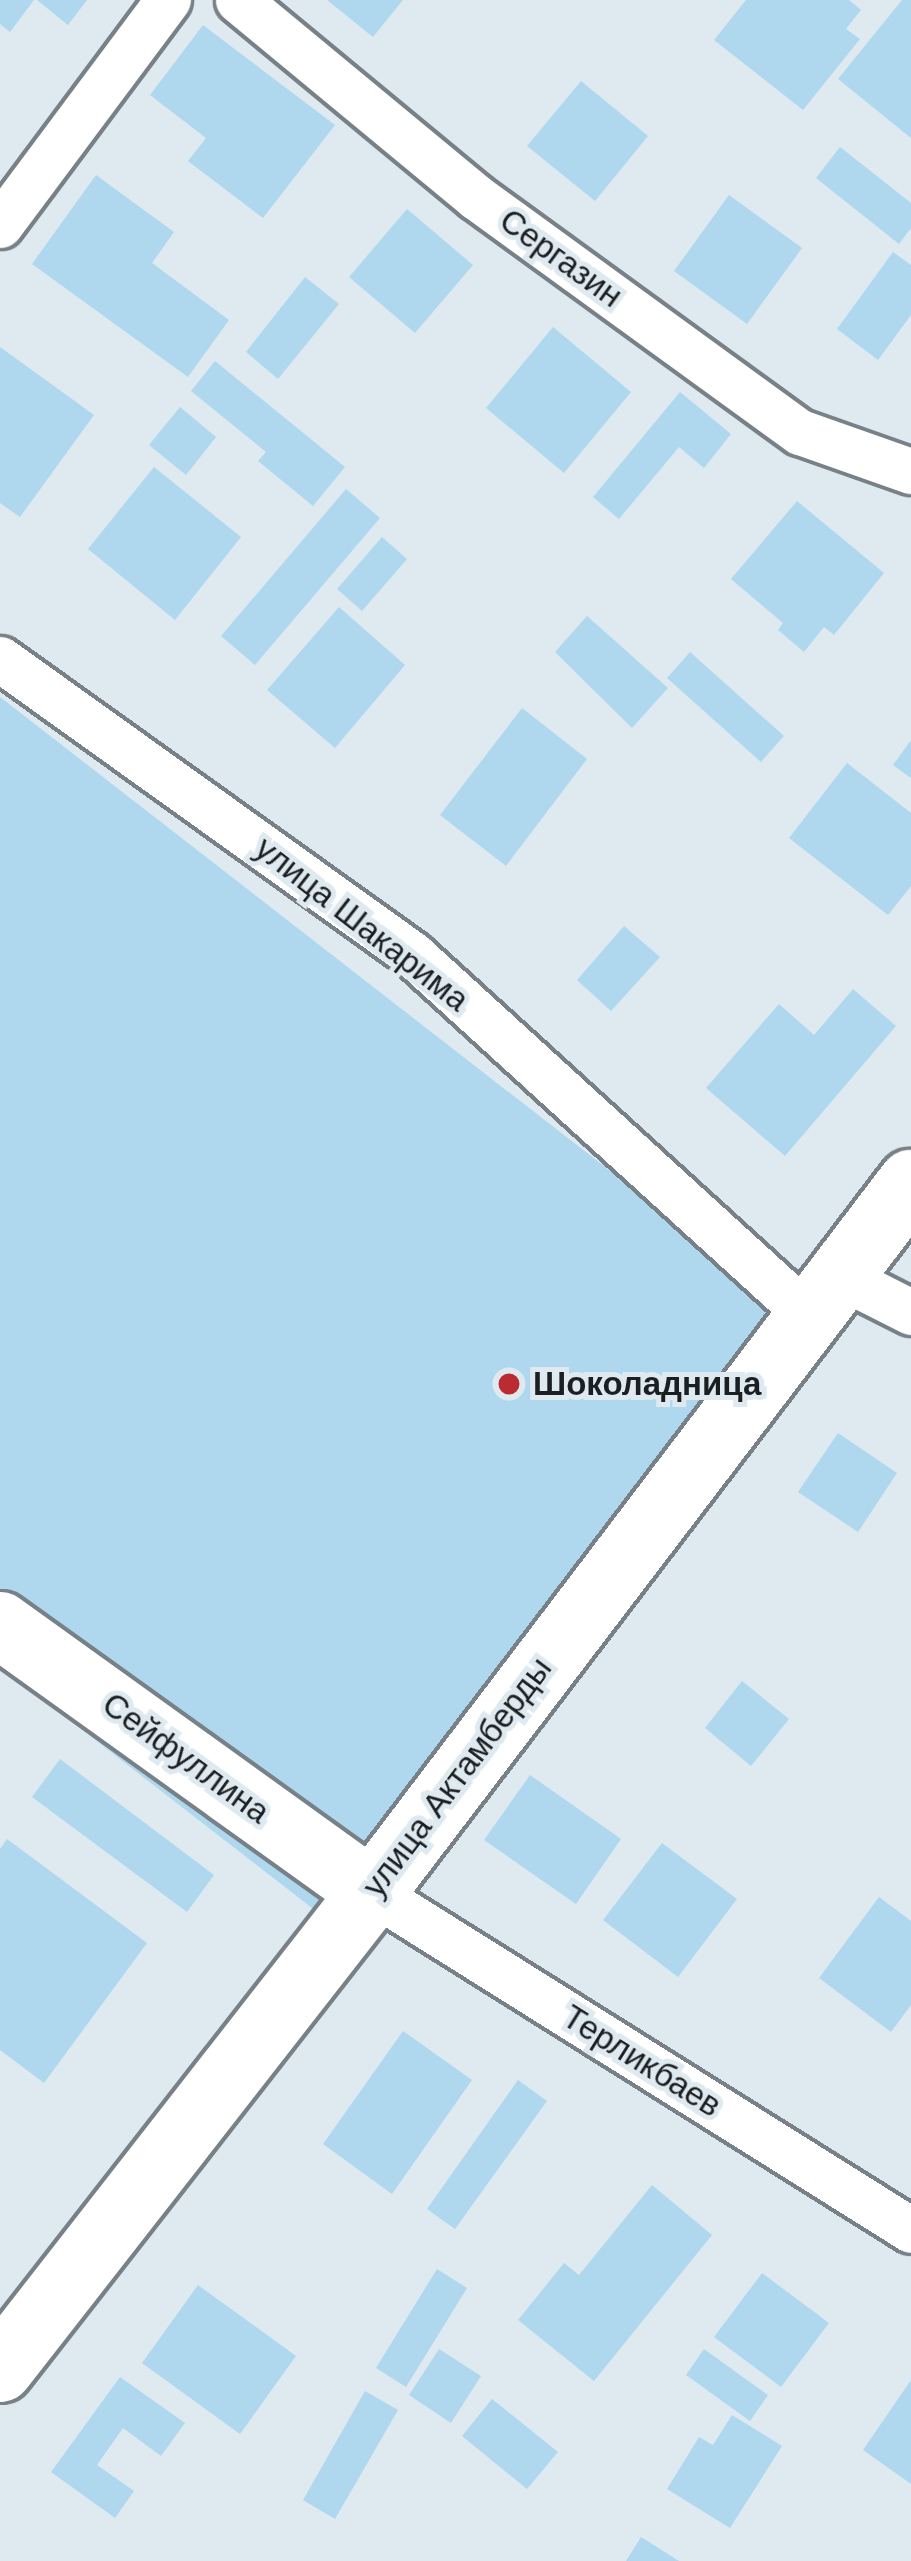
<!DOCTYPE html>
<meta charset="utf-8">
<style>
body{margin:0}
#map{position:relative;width:911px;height:2561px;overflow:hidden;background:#dee9f0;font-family:Arial,sans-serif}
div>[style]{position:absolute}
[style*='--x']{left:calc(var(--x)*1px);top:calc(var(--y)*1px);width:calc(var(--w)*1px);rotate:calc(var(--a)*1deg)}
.building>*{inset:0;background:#afd8ef}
.roads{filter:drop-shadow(3px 0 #778187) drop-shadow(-3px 0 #778187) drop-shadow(0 3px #778187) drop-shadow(0 -3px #778187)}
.street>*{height:45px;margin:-22.5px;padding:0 22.5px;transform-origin:22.5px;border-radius:22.5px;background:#fff}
.secondary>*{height:66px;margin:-33px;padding:0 33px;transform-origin:33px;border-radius:33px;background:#fff}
.dots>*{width:33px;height:33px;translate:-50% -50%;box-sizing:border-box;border:6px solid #dee9f0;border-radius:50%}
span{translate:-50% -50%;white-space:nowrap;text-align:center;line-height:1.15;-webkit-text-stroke:10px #dee9f0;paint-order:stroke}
.street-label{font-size:33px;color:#1c1f22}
.poi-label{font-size:33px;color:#1c1f22;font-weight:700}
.left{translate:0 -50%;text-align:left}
</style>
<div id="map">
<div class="building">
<i style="clip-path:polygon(0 0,34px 0,10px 32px,0 24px)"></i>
<i style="clip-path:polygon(37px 0,87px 0,68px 25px)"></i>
<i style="clip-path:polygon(327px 0,403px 0,373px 37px)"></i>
<i style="clip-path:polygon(746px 0,849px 0,861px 10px,846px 29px,860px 39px,803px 110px,714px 40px)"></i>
<i style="clip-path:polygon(902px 0,911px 0,911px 138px,838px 79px)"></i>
<i style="clip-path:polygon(203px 25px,335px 125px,263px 218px,188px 161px,206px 138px,150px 95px)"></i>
<i style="clip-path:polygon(581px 81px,648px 136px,595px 201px,527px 146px)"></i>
<i style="clip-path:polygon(840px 147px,911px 203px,911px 228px,899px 244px,816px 178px)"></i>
<i style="clip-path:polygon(96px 175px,174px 232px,152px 263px,229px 320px,188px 377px,32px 264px)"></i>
<i style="clip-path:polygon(729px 195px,802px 248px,747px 324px,674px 271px)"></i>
<i style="clip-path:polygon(407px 209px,473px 265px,415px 333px,349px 277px)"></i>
<i style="clip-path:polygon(893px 252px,911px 265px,911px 315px,878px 360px,837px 329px)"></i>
<i style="clip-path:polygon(305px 277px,339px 304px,278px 379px,246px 352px)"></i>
<i style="clip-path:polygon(553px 327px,631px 392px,564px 473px,486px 408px)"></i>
<i style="clip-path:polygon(0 347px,94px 415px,20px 517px,0 503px)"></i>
<i style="clip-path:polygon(215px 361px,345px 467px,313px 506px,258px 461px,266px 452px,191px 391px)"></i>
<i style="clip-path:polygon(680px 392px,731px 434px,704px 468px,679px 447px,619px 519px,593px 497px)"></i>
<i style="clip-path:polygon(180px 407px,216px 437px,186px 475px,149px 445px)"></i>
<i style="clip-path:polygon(154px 467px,241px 537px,175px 620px,88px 549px)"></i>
<i style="clip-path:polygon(346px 489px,380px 518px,255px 665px,221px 636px)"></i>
<i style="clip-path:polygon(797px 501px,884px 573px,834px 635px,824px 627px,804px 652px,778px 630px,783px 623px,731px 579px)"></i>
<i style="clip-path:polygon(382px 537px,407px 559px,362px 611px,337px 589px)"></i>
<i style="clip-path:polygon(339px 607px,405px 665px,335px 748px,267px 690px)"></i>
<i style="clip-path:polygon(587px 616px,668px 688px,632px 728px,555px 652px)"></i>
<i style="clip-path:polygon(690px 652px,784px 736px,761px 762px,667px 678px)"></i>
<i style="clip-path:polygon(0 697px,802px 1320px,334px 1925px,0 1666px)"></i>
<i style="clip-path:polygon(522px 708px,587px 759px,506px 866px,440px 815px)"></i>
<i style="clip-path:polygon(911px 740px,911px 778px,893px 765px)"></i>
<i style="clip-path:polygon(847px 763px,911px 813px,911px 886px,888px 915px,789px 838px)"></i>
<i style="clip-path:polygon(624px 926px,660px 957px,611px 1011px,577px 980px)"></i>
<i style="clip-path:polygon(853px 989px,896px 1026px,785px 1156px,706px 1088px,779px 1004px,814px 1035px)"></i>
<i style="clip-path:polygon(838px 1433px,897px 1473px,858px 1532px,798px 1492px)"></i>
<i style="clip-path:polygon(742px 1681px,789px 1719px,751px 1766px,705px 1728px)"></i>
<i style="clip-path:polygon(60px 1759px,214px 1875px,187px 1912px,32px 1797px)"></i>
<i style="clip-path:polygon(530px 1775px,621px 1839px,576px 1904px,484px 1840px)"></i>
<i style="clip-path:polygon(7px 1839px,147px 1943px,44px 2083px,0 2050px,0 1849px)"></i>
<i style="clip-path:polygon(662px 1843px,737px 1899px,678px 1977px,603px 1920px)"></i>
<i style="clip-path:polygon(879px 1897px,911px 1921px,911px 2005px,891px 2032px,819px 1978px)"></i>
<i style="clip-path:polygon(403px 2031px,472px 2080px,392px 2194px,323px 2144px)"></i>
<i style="clip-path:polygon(518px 2080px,547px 2101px,455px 2229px,427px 2209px)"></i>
<i style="clip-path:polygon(652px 2185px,712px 2235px,594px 2381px,518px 2320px,564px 2263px,579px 2275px)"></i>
<i style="clip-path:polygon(437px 2269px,467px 2288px,406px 2387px,376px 2368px)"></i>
<i style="clip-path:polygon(762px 2273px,829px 2323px,781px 2387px,714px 2337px)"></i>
<i style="clip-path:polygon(198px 2285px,296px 2356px,240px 2434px,142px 2363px)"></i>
<i style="clip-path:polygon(439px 2349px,481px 2376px,451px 2423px,409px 2395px)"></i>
<i style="clip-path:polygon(704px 2349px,768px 2395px,750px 2421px,686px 2375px)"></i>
<i style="clip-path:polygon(120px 2377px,185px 2423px,161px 2456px,123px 2428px,97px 2465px,134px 2491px,115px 2518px,51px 2472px)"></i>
<i style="clip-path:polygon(911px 2380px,911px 2484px,863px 2450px)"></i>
<i style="clip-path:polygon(365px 2391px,398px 2410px,335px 2519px,303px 2500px)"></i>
<i style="clip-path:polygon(492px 2399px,558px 2452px,527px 2489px,462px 2436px)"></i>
<i style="clip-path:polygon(732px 2415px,782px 2446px,730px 2528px,667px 2489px,699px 2437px,713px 2445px)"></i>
<i style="clip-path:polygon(641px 2537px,679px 2561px,626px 2561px)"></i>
</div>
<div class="roads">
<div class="street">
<i style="--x:238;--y:0;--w:309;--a:39.6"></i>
<i style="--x:476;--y:197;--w:400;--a:36"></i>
<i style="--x:800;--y:432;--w:118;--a:19.4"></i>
<i style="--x:0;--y:225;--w:281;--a:-53.3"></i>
<i style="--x:0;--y:659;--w:507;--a:35.6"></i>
<i style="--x:412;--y:954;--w:534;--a:42.35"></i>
<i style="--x:838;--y:1275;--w:82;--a:26.9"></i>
<i style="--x:372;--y:1892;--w:636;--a:32.09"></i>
</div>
<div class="secondary">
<i style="--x:0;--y:1625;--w:458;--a:35.7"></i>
<i style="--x:0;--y:2369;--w:605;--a:-52.05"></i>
<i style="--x:372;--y:1892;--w:891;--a:-52.76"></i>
</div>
</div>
<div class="dots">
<i style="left:509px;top:1384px;background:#bb2b32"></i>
</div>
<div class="street-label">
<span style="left:561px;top:258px;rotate:36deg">Сергазин</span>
<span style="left:362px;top:924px;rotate:38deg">улица Шакарима</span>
<span style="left:186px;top:1758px;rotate:36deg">Сейфуллина</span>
<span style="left:457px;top:1777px;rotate:-53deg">улица Актамберды</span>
<span style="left:642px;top:2061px;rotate:32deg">Терликбаев</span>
</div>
<div class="poi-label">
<span class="left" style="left:533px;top:1384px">Шоколадница</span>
</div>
</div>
